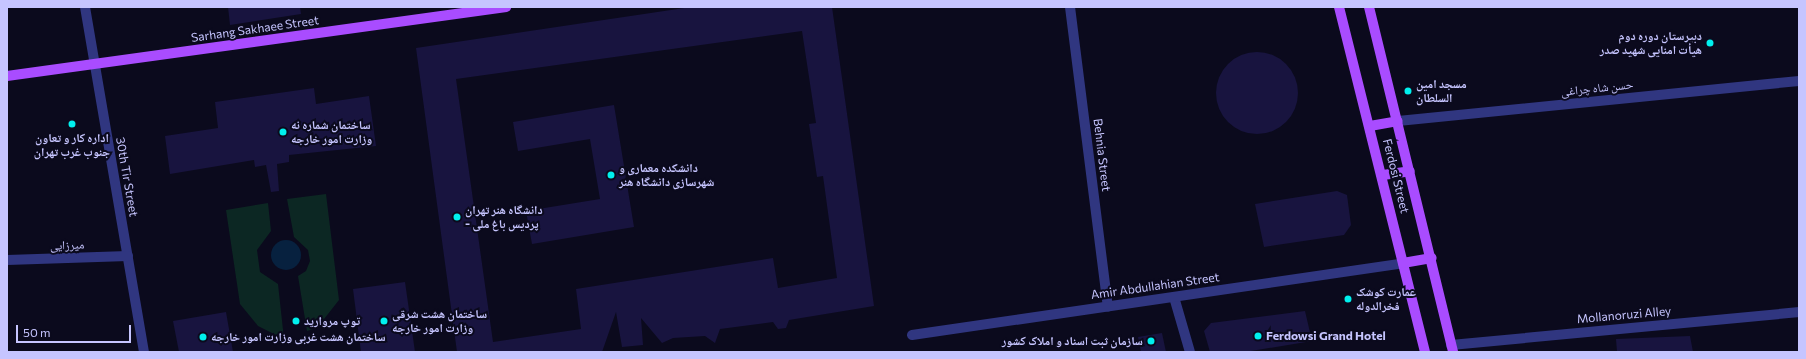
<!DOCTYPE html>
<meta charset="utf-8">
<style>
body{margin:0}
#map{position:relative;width:1806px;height:359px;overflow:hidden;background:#0b0a1d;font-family:Commissioner,"Noto Naskh Arabic",sans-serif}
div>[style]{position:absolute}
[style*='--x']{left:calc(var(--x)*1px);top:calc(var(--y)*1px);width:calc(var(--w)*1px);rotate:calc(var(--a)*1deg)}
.green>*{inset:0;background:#0c2723}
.water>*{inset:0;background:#07213f}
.round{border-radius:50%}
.building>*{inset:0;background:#18143f}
.minor>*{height:10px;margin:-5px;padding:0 5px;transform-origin:5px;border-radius:5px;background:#303680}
.major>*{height:10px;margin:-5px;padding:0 5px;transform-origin:5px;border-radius:5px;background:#a94cff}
.dots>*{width:11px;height:11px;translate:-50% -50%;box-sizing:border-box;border:2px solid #0b0a1d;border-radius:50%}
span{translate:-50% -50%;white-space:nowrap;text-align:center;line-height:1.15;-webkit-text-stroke:4px #0b0a1d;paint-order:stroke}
.street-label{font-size:12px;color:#c6c5ff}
.poi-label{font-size:12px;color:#c6c5ff;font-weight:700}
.right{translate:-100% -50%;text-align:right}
.left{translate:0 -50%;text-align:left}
.frame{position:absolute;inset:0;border:8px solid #c6c5ff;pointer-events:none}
.scale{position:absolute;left:16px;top:325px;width:115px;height:18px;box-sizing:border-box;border:2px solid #c6c5ff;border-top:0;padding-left:5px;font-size:12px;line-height:14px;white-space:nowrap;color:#c6c5ff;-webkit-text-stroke:3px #0b0a1d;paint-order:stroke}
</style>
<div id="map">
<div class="green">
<i style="clip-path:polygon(326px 194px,339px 300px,317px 328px,307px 331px,298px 276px,306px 271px,310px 261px,308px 250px,294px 237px,287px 199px)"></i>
<i style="clip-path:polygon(268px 203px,271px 231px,257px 250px,260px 272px,278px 284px,284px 339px,258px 326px,240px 304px,226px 210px)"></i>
</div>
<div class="water">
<i class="round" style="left:271px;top:240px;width:30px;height:30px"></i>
</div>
<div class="building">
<i style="clip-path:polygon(228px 7px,300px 7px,301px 14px,230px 25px)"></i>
<i style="clip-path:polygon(evenodd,691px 7px,832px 7px,874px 306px,789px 320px,786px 328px,778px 329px,773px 322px,720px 329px,715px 343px,705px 336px,673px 338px,662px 343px,641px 318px,643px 345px,622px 347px,616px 312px,602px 352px,457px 352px,416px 48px,691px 7px,802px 31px,816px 123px,809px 124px,817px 177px,823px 176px,837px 278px,778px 288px,773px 258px,576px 289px,581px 329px,493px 342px,456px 79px,802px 31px)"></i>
<i class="round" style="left:1216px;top:52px;width:82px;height:82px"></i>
<i style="clip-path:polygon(314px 88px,316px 104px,369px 96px,376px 146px,289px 155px,289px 162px,277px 164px,279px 191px,271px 192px,266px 165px,255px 167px,254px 160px,170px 174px,165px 136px,218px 128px,215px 102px)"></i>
<i style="clip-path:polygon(614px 105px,634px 227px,532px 244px,526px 211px,600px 199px,590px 139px,518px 151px,513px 122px)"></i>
<i style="clip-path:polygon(1337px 191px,1347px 195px,1351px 225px,1344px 235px,1264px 247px,1255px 204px)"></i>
<i style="clip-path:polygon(405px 282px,415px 352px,361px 352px,353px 289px)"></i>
<i style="clip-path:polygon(1305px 311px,1312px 341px,1245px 352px,1210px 352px,1204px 331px,1211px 323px)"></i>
<i style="clip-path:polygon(226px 312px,233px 352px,179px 352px,173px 321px)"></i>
<i style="clip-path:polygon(1162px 333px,1166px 352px,1141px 352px,1138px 337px)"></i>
<i style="clip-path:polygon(1690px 336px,1693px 352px,1617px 352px,1616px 339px)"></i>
</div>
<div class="minor">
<i style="--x:85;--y:7;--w:350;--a:80.3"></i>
<i style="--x:1070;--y:7;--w:302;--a:82.8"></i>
<i style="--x:1398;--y:121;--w:403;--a:-5.7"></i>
<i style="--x:7;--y:260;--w:121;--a:-1.9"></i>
<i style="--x:1174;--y:297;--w:57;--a:73.8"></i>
<i style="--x:912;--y:335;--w:496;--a:-8.3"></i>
<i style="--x:1451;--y:345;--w:350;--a:-5.4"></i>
</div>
<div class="major">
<i style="--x:1339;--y:7;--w:356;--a:76"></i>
<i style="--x:1369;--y:7;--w:355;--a:76.3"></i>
<i style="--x:7;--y:76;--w:504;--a:-7.87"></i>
<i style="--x:1370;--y:126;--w:28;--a:-10"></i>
<i style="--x:1383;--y:175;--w:27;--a:-8"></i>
<i style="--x:1403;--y:263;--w:29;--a:-10"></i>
</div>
<div class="dots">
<i style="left:1710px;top:43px;background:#00f0ee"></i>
<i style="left:1408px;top:91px;background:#00f0ee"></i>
<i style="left:72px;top:124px;background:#00f0ee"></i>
<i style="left:283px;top:132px;background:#00f0ee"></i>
<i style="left:611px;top:175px;background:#00f0ee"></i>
<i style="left:457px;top:217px;background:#00f0ee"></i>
<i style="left:1348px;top:299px;background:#00f0ee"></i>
<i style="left:296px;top:321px;background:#00f0ee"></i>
<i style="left:384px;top:321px;background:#00f0ee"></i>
<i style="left:1258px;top:336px;background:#00f0ee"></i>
<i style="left:203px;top:337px;background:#00f0ee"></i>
<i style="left:1151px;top:341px;background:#00f0ee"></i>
</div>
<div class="street-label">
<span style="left:255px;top:29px;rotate:-8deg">Sarhang Sakhaee Street</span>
<span style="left:1597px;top:88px;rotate:-6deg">حسن شاه چراغی</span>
<span style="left:1102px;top:155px;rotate:83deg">Behnia Street</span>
<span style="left:1396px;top:176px;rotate:76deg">Ferdosi Street</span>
<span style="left:127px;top:177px;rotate:80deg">30th Tir Street</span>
<span style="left:67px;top:245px;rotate:-2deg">میرزایی</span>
<span style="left:1155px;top:286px;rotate:-8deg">Amir Abdullahian Street</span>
<span style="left:1624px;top:315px;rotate:-5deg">Mollanoruzi Alley</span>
</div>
<div class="poi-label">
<span class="right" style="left:1702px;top:43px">دبیرستان دوره دوم<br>هیأت امنایی شهید صدر</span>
<span class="left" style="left:1416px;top:91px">مسجد امین<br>السلطان</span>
<span class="left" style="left:291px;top:132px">ساختمان شماره نه<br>وزارت امور خارجه</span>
<span style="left:72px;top:145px">اداره کار و تعاون<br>جنوب غرب تهران</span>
<span class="left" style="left:619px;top:175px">دانشکده معماری و<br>شهرسازی دانشگاه هنر</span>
<span class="left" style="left:465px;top:217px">دانشگاه هنر تهران<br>- پردیس باغ ملی</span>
<span class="left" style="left:1356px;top:299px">عمارت کوشک<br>فخرالدوله</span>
<span class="left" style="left:392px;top:321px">ساختمان هشت شرقی<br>وزارت امور خارجه</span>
<span class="left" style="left:304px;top:321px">توپ مروارید</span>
<span class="left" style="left:1266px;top:336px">Ferdowsi Grand Hotel</span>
<span class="left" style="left:211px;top:337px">ساختمان هشت غربی وزارت امور خارجه</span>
<span class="right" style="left:1143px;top:341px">سازمان ثبت اسناد و املاک کشور</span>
</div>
<div class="frame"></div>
<div class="scale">50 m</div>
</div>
